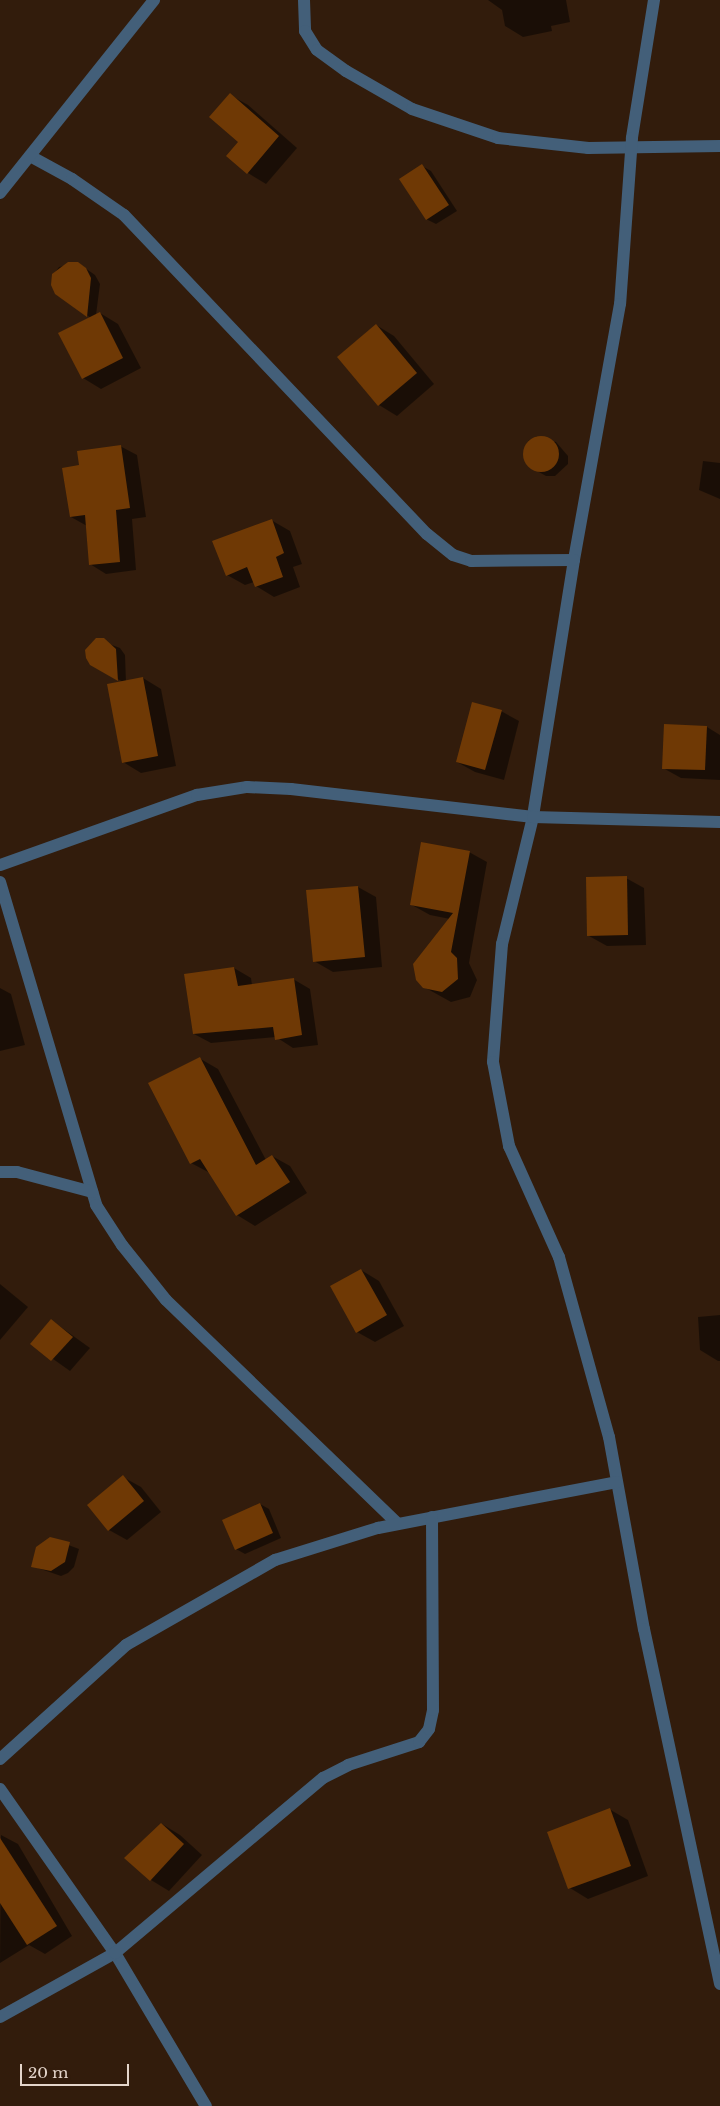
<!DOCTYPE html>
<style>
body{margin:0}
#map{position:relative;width:720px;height:2106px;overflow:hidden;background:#321c0c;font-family:"Libre Baskerville",serif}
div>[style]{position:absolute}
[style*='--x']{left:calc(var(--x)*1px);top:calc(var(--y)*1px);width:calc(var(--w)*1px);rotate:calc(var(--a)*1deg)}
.shadow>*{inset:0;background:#0007}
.building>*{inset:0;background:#6f3905}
.round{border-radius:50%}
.minor>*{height:12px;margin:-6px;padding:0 6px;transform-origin:6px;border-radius:6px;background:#435f79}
.tertiary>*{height:12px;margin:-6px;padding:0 6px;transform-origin:6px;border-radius:6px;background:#435f79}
span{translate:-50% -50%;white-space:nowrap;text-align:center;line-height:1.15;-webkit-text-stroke:5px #321c0c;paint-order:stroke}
.scale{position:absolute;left:20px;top:2064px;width:109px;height:22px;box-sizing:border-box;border:2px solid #e4d5cb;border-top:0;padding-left:6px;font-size:15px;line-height:18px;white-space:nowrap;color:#e4d5cb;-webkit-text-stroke:4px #321c0c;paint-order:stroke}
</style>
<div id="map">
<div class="shadow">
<i style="clip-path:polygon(488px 0,566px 0,570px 22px,551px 26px,552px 31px,523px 37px,505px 26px,502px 10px)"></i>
<i style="clip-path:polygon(230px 95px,248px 105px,297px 148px,266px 184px,248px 173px)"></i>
<i style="clip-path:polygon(422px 166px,431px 171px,457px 211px,436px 224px,426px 219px)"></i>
<i style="clip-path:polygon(78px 263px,95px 275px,100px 284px,96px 315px,100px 313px,118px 324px,141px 368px,101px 389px,83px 378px,91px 318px,56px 294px,53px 275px,59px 267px)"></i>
<i style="clip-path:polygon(376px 325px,394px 336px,434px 384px,397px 416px,379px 405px)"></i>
<i style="clip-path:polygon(537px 436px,556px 442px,568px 456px,568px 464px,555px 476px,546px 476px,528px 466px,524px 449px,528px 441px)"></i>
<i style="clip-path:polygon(120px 446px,137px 455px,146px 517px,132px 519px,136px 570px,106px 574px,90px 564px,87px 526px,71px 517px,81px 466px)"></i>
<i style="clip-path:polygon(703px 461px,720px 463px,720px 499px,699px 490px)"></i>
<i style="clip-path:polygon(271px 520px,290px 531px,302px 564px,293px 567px,300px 587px,274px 597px,256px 586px,254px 582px,245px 585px,227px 575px)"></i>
<i style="clip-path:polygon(96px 639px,120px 648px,125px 655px,126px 682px,143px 678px,161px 689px,176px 766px,141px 773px,123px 762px,123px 682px,91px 664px)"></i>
<i style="clip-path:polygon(501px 711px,519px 721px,504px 780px,475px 772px,457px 762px)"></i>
<i style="clip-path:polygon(707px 727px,720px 735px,720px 780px,681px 778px,663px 768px)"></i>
<i style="clip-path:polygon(469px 852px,487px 862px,469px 963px,477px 980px,470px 997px,451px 1002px,424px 987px,450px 919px,430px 915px,412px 905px)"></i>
<i style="clip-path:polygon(626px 878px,644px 888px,646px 945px,607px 946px,589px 936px)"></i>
<i style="clip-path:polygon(358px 887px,376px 897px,382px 967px,333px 972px,314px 961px)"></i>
<i style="clip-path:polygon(234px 968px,251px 978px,252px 985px,293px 979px,310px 989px,318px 1045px,293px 1048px,276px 1037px,211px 1043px,194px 1034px,186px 975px)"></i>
<i style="clip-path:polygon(0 988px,11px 994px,25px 1045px,0 1051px)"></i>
<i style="clip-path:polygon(199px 1058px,218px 1069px,266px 1160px,272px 1156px,290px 1166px,307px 1193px,255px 1226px,237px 1215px,210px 1173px,191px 1163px)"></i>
<i style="clip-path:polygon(361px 1270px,379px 1281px,404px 1326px,375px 1342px,357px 1332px)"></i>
<i style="clip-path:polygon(0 1284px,28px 1307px,0 1340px)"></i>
<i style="clip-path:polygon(720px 1315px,720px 1361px,718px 1361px,700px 1350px,698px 1317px)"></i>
<i style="clip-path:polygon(51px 1320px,90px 1348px,70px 1371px,32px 1344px)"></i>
<i style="clip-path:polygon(123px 1477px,141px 1487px,161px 1512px,127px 1540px,109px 1530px)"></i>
<i style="clip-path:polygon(260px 1504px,269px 1509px,281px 1538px,245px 1554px,236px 1549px)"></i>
<i style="clip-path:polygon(50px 1538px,79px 1549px,74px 1567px,68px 1573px,61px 1576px,32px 1566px)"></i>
<i style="clip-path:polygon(609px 1809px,628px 1820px,648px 1876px,588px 1899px,570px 1888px)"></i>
<i style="clip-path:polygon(162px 1824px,180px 1835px,202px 1855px,169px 1891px,151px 1880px)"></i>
<i style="clip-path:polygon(1px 1835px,18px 1844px,72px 1936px,45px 1954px,29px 1945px,0 1963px)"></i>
</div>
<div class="building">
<i style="clip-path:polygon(230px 93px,279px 136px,247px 174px,226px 156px,238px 142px,209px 117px)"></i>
<i style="clip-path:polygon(422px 164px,449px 205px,426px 220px,399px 179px)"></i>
<i style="clip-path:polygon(68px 262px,78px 262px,86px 268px,91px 278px,87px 317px,55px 294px,51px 285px,52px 274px)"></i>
<i style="clip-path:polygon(100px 312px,123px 358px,82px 379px,58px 333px)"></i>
<i style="clip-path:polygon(376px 324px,417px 373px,378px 406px,337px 357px)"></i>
<i class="round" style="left:523px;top:436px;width:36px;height:36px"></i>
<i style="clip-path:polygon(121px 445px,130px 508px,116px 510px,120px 562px,89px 565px,85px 515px,70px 517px,62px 468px,79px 465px,77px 451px)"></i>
<i style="clip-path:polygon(272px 519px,284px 553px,276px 557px,283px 577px,255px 587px,247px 567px,226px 576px,212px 541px)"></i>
<i style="clip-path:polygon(96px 638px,104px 638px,116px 649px,118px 681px,90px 665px,86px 658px,85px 650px)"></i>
<i style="clip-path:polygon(143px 677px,158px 756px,122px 763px,107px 684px)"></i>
<i style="clip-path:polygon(472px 702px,502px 710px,485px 770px,456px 762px)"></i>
<i style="clip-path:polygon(664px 724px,707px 726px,705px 770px,662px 769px)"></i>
<i style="clip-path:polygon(421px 842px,470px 851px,451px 952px,457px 958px,458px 979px,442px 992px,423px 988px,416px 980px,413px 964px,453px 913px,410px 905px)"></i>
<i style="clip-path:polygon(627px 876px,628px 935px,587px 936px,586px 877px)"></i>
<i style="clip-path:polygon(358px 886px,365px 957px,313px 962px,306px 890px)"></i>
<i style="clip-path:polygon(234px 967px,238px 986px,294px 978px,302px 1035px,275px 1040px,273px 1027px,193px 1034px,184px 974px)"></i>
<i style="clip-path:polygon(200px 1057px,256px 1165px,272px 1155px,290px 1182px,236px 1216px,200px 1159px,190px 1164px,148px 1083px)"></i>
<i style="clip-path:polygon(361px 1269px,387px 1315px,356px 1333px,330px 1286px)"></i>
<i style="clip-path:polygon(51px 1319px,73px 1337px,51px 1361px,30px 1344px)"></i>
<i style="clip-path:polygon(123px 1475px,144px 1501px,108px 1531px,87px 1505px)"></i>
<i style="clip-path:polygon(260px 1503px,273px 1533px,235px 1550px,222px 1520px)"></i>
<i style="clip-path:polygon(50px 1537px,70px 1542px,65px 1562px,51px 1571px,31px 1567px,36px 1547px)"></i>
<i style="clip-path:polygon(610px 1808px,631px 1866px,568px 1889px,547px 1832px)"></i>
<i style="clip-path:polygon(161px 1823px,184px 1844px,150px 1881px,124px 1858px)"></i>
<i style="clip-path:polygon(0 1838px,57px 1926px,27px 1945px,0 1903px)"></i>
</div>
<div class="minor">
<i style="--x:304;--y:0;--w:31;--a:88"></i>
<i style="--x:305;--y:31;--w:22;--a:58"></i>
<i style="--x:317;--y:50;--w:36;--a:36"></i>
<i style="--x:346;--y:71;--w:76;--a:29.9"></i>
<i style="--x:412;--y:109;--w:91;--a:18.6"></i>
<i style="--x:498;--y:138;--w:91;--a:6.3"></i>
<i style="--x:588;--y:148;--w:132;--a:-0.9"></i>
<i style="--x:654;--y:0;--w:140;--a:99.1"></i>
<i style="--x:632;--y:138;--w:166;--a:94.1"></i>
<i style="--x:620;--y:304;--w:260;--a:100.2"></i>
<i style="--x:574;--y:560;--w:260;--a:99.1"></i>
<i style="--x:533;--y:817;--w:131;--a:103.7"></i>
<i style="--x:502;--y:944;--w:118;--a:94.4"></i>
<i style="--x:493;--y:1062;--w:86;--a:79.2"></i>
<i style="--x:509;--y:1146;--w:122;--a:65.8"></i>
<i style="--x:559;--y:1257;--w:187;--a:74.5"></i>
<i style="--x:609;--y:1437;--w:195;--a:79.7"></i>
<i style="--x:644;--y:1629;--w:363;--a:77.9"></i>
<i style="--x:30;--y:156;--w:48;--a:28.7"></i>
<i style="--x:72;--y:179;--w:63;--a:34.7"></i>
<i style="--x:124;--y:215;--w:440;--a:46.5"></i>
<i style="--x:427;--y:534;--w:33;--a:39"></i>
<i style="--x:453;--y:555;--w:19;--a:18"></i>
<i style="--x:471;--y:561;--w:103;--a:-0.6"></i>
<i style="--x:0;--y:865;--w:209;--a:-19.6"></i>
<i style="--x:197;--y:795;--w:51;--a:-9.1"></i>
<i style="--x:247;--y:787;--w:44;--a:2.6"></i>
<i style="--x:291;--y:789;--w:244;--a:6.6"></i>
<i style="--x:533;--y:817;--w:187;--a:1.5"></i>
<i style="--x:0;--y:882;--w:337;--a:73.4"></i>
<i style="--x:96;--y:1205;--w:48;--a:57"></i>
<i style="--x:122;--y:1245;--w:70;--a:51.3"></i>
<i style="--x:166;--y:1300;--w:322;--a:44"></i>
<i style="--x:0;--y:1172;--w:17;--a:0"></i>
<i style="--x:17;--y:1172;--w:78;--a:14.9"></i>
<i style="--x:0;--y:1759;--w:170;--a:-42.1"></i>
<i style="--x:126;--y:1645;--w:172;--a:-29.7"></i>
<i style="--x:275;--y:1560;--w:108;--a:-17.3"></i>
<i style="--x:378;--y:1528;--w:243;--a:-10.9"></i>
<i style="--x:0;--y:1789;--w:200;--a:55"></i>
<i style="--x:115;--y:1953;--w:178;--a:59.3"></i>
<i style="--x:0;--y:2017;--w:132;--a:-29.1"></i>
<i style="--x:115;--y:1953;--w:272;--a:-40.1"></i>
<i style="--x:323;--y:1778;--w:28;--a:-27"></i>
<i style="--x:348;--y:1765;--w:75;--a:-17.9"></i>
<i style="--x:419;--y:1742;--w:16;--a:-52"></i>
<i style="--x:429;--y:1729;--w:19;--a:-78"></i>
<i style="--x:433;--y:1710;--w:193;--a:-90.3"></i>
</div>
<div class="tertiary">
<i style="--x:0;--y:193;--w:247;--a:-51.4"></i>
</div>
<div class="scale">20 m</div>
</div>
